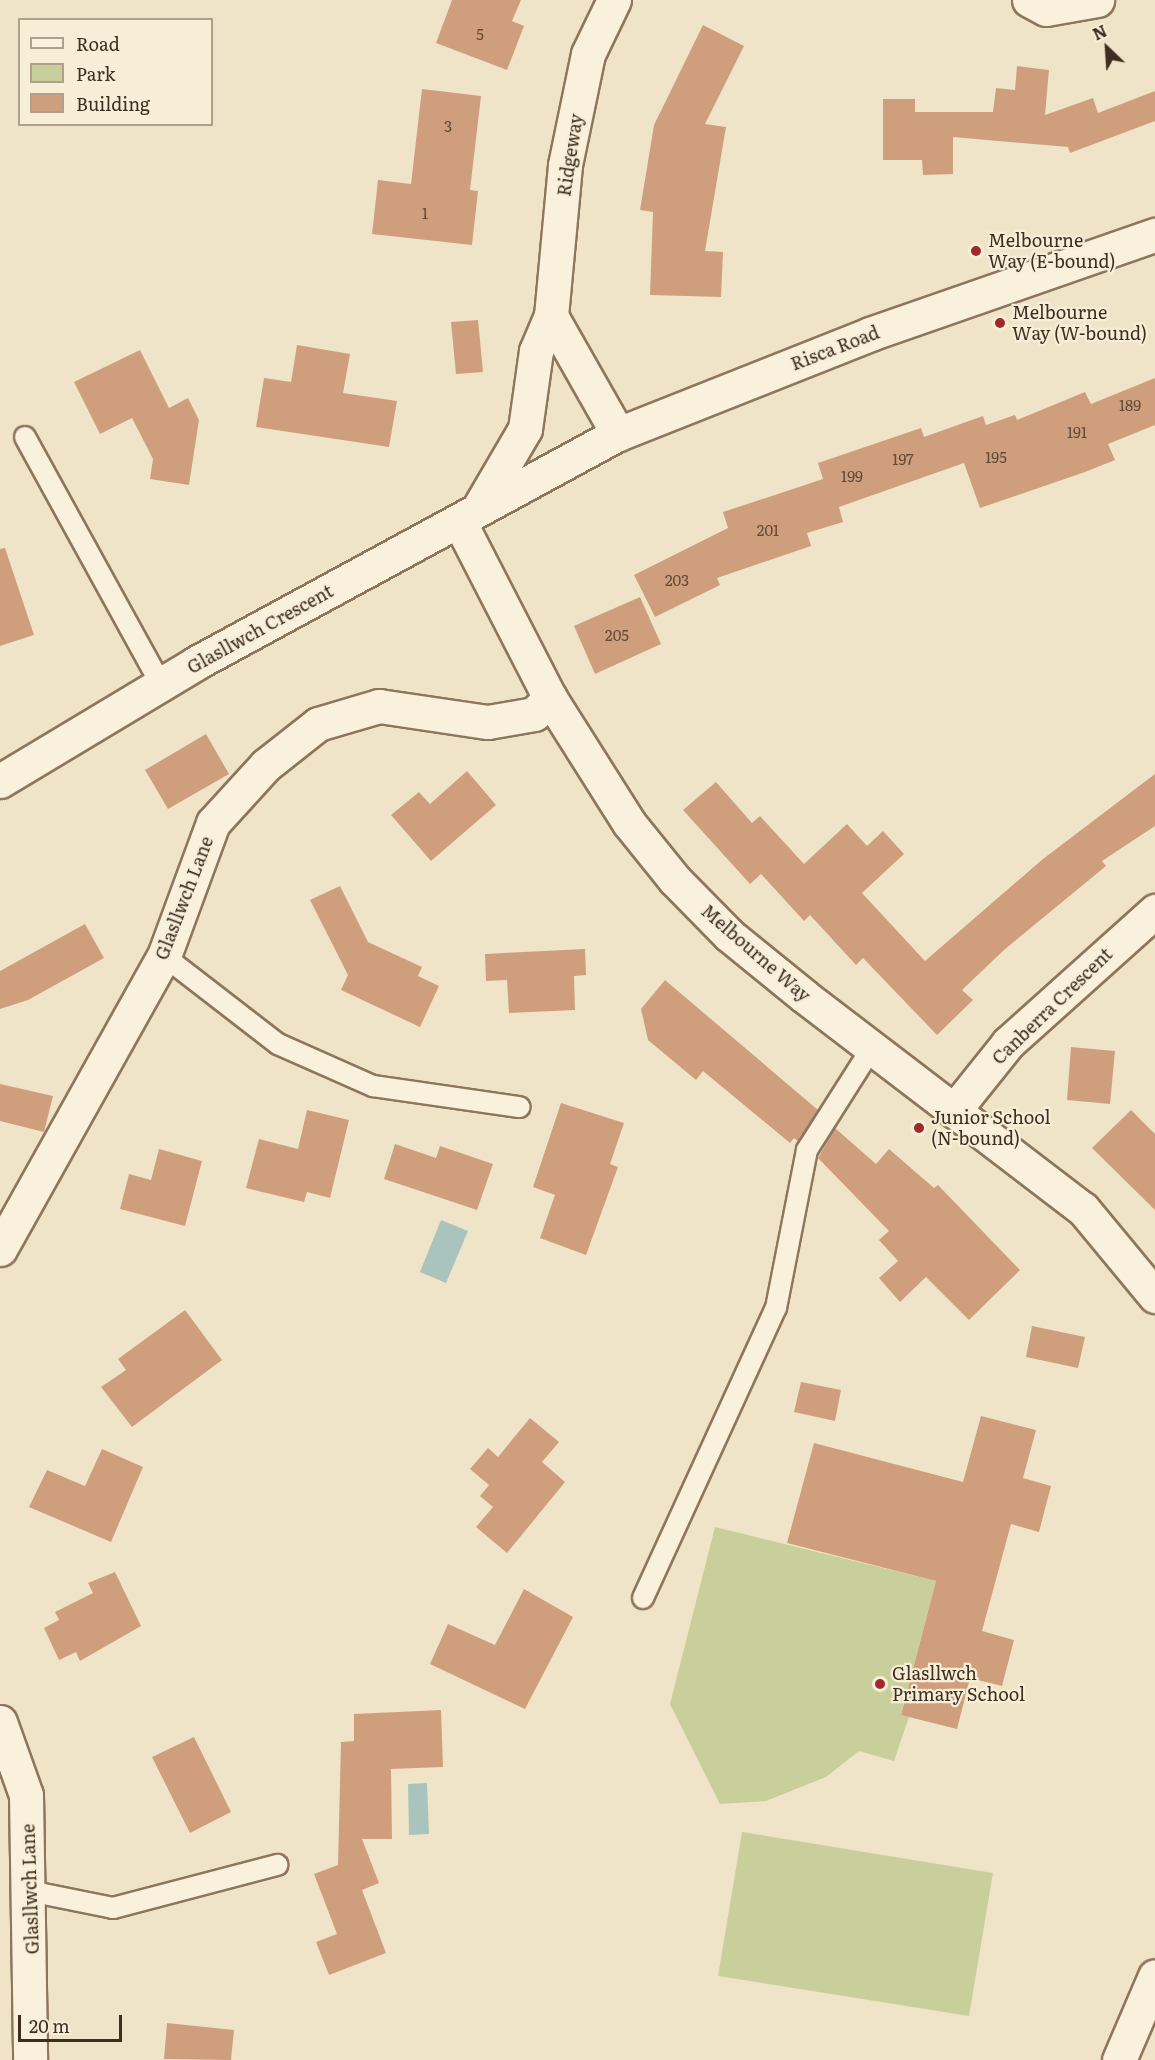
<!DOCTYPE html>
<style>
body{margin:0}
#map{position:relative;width:1155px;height:2060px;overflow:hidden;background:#f0e4c8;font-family:Literata,serif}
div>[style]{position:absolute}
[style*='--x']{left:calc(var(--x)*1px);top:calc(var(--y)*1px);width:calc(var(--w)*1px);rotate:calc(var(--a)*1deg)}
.green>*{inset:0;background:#c9cf9b}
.water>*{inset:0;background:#a9c4bc}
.building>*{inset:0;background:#cf9f7d}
.roads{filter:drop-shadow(2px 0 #8d765c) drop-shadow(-2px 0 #8d765c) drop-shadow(0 2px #8d765c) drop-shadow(0 -2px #8d765c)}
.lane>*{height:20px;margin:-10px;padding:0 10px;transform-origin:10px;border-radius:10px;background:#faf1dc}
.street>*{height:33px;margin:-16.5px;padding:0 16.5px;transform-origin:16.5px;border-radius:16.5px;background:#faf1dc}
.secondary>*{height:33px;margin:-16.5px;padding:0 16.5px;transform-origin:16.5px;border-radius:16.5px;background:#faf1dc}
.dots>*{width:16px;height:16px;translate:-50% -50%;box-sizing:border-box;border:3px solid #f7eed8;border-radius:50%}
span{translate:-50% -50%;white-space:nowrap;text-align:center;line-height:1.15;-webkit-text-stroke:4.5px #f7eed8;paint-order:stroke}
.number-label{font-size:15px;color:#624a37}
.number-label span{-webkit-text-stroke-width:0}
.street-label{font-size:18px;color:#3d2e20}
.poi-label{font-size:18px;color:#3d2e20}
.left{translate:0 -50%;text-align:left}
.legend{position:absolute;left:18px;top:18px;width:195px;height:108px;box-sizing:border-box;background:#f7eed8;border:2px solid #ada18e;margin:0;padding:8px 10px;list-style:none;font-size:18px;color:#3d2e20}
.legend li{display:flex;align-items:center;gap:12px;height:30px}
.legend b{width:30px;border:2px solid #ada18e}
.north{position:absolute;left:1077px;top:18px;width:60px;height:60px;-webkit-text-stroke:4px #f7eed8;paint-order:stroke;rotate:335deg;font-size:16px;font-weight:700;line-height:24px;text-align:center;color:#3d2e20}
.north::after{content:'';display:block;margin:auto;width:21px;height:27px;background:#3d2e20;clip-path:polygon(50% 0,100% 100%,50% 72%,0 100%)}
.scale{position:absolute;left:18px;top:2015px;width:104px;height:27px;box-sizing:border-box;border:3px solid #3d2e20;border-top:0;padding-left:8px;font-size:18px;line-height:21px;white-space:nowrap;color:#3d2e20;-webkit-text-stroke:4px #f7eed8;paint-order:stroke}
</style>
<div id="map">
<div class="green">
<i style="clip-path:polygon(715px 1527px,936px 1581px,901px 1714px,909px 1717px,894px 1761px,859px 1751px,826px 1777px,766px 1801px,720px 1804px,670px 1704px)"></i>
<i style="clip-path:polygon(742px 1832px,993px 1873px,969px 2016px,718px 1976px)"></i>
</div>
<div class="water">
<i style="clip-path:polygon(441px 1220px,468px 1231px,446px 1283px,420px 1272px)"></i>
<i style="clip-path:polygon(427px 1783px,429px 1834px,409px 1835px,408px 1784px)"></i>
</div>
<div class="building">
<i style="clip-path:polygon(452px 0,521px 0,512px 21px,524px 26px,507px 70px,436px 43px)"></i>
<i style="clip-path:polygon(703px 25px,744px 46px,705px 124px,726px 127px,705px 251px,723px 252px,721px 297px,650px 295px,653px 212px,640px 210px,654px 125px)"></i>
<i style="clip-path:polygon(1017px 66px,1049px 70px,1045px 115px,1093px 98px,1098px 113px,1155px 91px,1155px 121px,1070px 153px,1068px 147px,953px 137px,953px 174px,923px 175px,922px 160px,883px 160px,883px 99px,915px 99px,915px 112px,993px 112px,996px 88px,1015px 90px)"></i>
<i style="clip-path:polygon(422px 89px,481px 96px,470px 190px,478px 191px,472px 245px,372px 234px,378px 180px,411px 184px)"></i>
<i style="clip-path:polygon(478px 320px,483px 372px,456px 374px,451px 322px)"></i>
<i style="clip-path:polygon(297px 345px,350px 354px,343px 393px,397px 401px,389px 447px,256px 427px,264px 378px,291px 382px)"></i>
<i style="clip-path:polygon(140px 350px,169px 408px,188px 398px,199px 420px,189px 485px,150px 479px,153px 459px,132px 418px,100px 434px,74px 382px)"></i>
<i style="clip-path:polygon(1155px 378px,1155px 425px,1108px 444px,1115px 460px,1085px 472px,980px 508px,964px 463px,839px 507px,843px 522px,807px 533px,811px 546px,717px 578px,720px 585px,655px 617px,634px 575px,728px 528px,723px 512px,823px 479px,818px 463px,921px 428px,924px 437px,983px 416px,986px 425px,1015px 415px,1017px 420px,1085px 392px,1091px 404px)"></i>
<i style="clip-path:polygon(5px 548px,34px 635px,0 646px,0 549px)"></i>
<i style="clip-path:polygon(640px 597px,661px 644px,595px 674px,574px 626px)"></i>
<i style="clip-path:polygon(206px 734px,229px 774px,168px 809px,145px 770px)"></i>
<i style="clip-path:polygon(467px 771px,496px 805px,431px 861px,391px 815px,419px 792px,430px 804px)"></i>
<i style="clip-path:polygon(1155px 774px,1155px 826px,1102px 861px,1106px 866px,1004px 950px,962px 990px,973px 1000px,937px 1035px,863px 958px,856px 965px,810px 915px,804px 921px,761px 874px,750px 884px,683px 810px,716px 782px,752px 823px,760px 816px,804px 864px,847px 824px,867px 846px,883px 831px,904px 854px,862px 893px,925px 961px,1043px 859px)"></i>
<i style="clip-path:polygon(340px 886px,368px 942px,422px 967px,418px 976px,439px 986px,420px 1027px,341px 990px,348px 975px,310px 900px)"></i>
<i style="clip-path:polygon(85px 924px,104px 958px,28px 1000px,0 1009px,0 971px)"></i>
<i style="clip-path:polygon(585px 949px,586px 975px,574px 976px,575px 1010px,509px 1013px,507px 980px,486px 981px,485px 954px)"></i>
<i style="clip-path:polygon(665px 980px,818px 1110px,798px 1141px,794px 1138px,790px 1143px,703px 1071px,696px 1080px,648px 1040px,641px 1009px)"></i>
<i style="clip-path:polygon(1071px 1047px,1115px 1051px,1110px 1104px,1067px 1100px)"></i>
<i style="clip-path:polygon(0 1084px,53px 1096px,44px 1132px,0 1121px)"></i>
<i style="clip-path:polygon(561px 1103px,624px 1123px,610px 1164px,618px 1167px,586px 1255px,540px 1238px,555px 1195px,533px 1187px)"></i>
<i style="clip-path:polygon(307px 1110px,349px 1120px,330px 1198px,307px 1192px,304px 1202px,246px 1188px,259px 1139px,298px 1149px)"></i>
<i style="clip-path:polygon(1131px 1110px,1155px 1134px,1155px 1210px,1092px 1148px)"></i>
<i style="clip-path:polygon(835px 1128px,876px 1164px,889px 1149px,934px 1188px,938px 1185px,1020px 1270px,969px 1320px,926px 1277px,900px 1302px,879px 1278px,898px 1261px,879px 1240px,889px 1231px,818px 1158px)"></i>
<i style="clip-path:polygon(395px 1144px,436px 1158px,440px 1146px,493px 1164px,477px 1210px,384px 1179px)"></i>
<i style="clip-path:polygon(159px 1149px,202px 1161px,185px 1226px,120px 1209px,129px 1174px,151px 1180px)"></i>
<i style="clip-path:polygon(185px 1310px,222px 1360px,132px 1427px,101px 1387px,126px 1370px,118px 1359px)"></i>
<i style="clip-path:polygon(1032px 1326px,1085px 1337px,1078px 1368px,1026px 1357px)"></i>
<i style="clip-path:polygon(801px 1382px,841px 1390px,835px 1421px,794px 1412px)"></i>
<i style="clip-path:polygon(981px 1416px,1036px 1430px,1023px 1478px,1051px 1486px,1039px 1532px,1011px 1524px,982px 1631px,1014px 1640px,1002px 1686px,970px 1678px,957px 1729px,901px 1715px,936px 1581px,787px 1543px,814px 1443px,963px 1482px)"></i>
<i style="clip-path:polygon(530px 1418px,559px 1442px,542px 1462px,565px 1482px,507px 1553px,476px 1527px,493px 1507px,480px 1496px,489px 1485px,470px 1469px,488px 1448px,498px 1457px)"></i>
<i style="clip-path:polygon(102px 1449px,143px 1467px,111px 1542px,29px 1507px,47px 1470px,85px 1486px)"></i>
<i style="clip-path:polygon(115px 1572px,141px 1626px,80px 1661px,76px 1652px,59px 1660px,44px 1628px,59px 1620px,55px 1612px,93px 1593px,88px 1583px)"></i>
<i style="clip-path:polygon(524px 1589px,573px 1617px,525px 1709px,430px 1664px,448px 1624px,495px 1645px)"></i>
<i style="clip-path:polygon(441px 1710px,443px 1767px,391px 1769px,392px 1839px,362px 1839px,379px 1883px,362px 1890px,386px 1953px,329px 1975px,316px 1942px,337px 1934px,314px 1874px,338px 1865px,341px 1742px,354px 1741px,354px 1714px)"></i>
<i style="clip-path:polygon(194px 1737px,231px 1812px,190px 1833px,152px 1757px)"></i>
<i style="clip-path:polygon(167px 2023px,234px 2030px,231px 2060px,164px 2059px)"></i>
</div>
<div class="roads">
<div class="lane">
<i style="--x:25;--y:437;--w:282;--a:61.2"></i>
<i style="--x:164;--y:956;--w:144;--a:37.7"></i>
<i style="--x:278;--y:1044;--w:104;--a:23.9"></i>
<i style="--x:373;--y:1086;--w:148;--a:8.2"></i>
<i style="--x:643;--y:1598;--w:319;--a:-65.4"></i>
<i style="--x:776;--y:1308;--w:161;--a:-78.9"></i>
<i style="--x:807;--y:1150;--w:120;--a:-57.6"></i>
<i style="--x:29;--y:1891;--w:86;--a:11.4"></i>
<i style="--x:113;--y:1908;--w:170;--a:-14.7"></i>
</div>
<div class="street">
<i style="--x:1029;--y:0;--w:19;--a:28"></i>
<i style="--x:1046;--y:9;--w:52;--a:-10"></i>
<i style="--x:459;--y:521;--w:199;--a:62.8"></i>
<i style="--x:550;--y:698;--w:148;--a:57.7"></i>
<i style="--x:629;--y:823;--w:73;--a:51.1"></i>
<i style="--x:675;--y:880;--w:77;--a:45.5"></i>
<i style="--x:729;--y:935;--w:97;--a:39.1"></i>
<i style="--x:804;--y:996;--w:351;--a:37.4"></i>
<i style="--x:1083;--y:1209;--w:113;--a:50.4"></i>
<i style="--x:956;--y:1108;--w:83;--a:-51.3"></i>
<i style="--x:1008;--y:1043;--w:198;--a:-41.9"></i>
<i style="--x:0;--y:1249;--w:336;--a:-60.8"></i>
<i style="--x:164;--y:956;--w:142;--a:-69.8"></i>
<i style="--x:213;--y:823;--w:79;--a:-47.6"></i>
<i style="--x:266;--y:765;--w:66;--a:-38.3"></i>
<i style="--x:318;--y:724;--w:64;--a:-16.4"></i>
<i style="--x:379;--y:706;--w:110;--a:8.4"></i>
<i style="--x:488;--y:722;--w:47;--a:-9.9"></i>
<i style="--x:534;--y:714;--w:23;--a:-45"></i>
<i style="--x:0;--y:1722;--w:77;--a:70.4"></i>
<i style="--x:26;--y:1795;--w:265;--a:89.1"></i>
<i style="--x:1119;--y:2060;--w:91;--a:-66.8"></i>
</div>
<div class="secondary">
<i style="--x:551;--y:316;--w:136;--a:60.4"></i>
<i style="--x:481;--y:504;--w:87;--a:-59.6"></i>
<i style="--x:525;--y:429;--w:79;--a:-82"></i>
<i style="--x:536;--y:351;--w:38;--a:-67"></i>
<i style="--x:551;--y:316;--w:152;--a:-84.7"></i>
<i style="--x:565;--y:165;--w:113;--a:-78.3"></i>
<i style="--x:588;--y:54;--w:60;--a:-64.3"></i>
<i style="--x:0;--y:781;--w:229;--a:-31"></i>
<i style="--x:196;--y:663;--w:480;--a:-28.5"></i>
<i style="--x:618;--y:434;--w:271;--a:-21.6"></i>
<i style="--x:870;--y:334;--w:302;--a:-19.2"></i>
</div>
</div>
<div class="dots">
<i style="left:976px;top:251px;background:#9e2a2b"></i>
<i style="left:1000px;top:323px;background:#9e2a2b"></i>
<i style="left:919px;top:1128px;background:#9e2a2b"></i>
<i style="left:880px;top:1684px;background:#9e2a2b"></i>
</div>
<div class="number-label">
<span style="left:480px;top:34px">5</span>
<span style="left:448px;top:126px">3</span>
<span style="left:425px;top:213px">1</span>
<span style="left:1130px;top:405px">189</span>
<span style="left:1077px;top:432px">191</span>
<span style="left:996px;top:457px">195</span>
<span style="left:903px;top:459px">197</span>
<span style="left:852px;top:476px">199</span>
<span style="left:768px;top:530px">201</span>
<span style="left:677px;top:580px">203</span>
<span style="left:617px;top:635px">205</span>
</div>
<div class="street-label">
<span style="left:570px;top:155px;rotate:-81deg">Ridgeway</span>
<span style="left:835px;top:348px;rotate:-21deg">Risca Road</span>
<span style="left:260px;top:629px;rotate:-29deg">Glasllwch Crescent</span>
<span style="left:184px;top:898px;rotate:-69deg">Glasllwch Lane</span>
<span style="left:756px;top:953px;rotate:41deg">Melbourne Way</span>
<span style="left:1052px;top:1006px;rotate:-44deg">Canberra Crescent</span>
<span style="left:30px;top:1889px;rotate:-92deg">Glasllwch Lane</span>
</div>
<div class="poi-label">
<span class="left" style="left:988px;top:251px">Melbourne<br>Way (E-bound)</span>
<span class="left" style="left:1012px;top:323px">Melbourne<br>Way (W-bound)</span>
<span class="left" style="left:931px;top:1128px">Junior School<br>(N-bound)</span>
<span class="left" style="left:892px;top:1684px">Glasllwch<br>Primary School</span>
</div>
<ul class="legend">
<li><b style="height:8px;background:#faf1dc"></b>Road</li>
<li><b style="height:16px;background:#c9cf9b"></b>Park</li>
<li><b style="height:16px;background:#cf9f7d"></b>Building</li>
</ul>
<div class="north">N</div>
<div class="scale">20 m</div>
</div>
